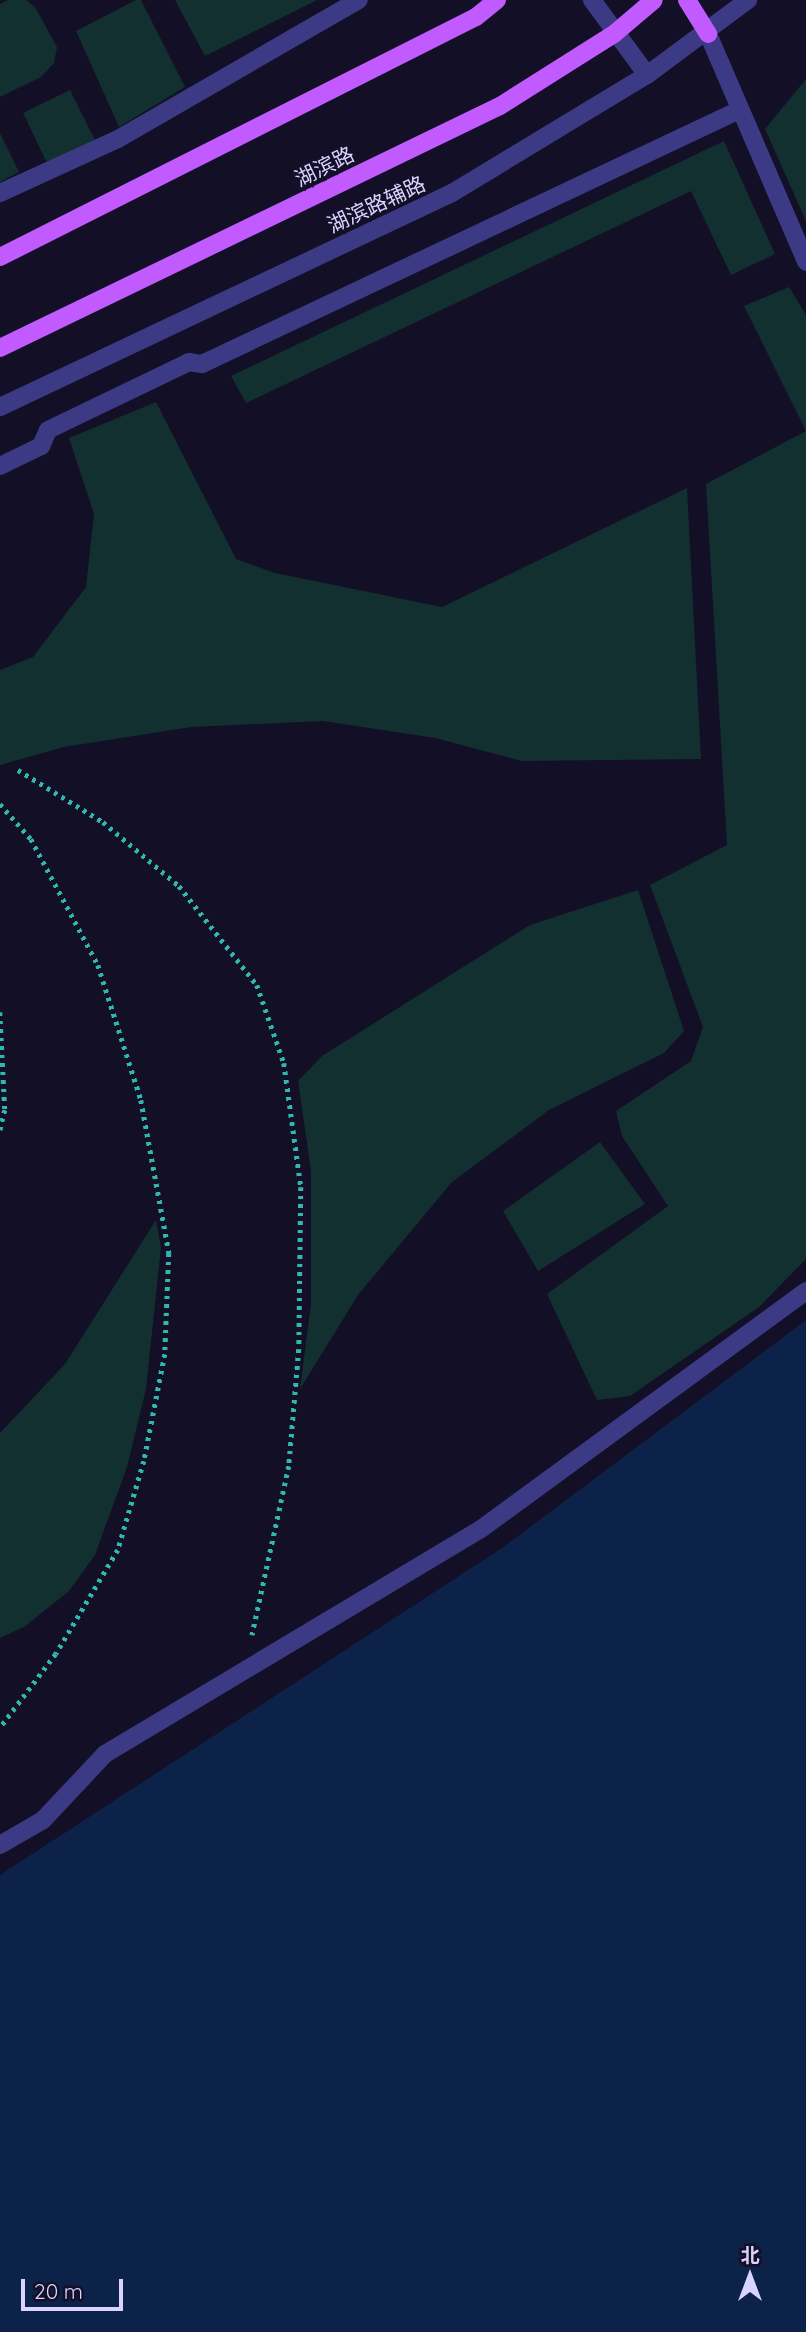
<!DOCTYPE html>
<meta charset="utf-8">
<style>
body{margin:0}
#map{position:relative;width:806px;height:2332px;overflow:hidden;background:#130f26;font-family:Quicksand,"Noto Sans SC",sans-serif}
div>[style]{position:absolute}
[style*='--x']{left:calc(var(--x)*1px);top:calc(var(--y)*1px);width:calc(var(--w)*1px);rotate:calc(var(--a)*1deg)}
.green>*{inset:0;background:#12302f}
.water>*{inset:0;background:#0c2248}
.path>*{height:4.5px;margin-top:-2.25px;transform-origin:0;background:repeating-linear-gradient(90deg,#2fb8b0 0 3.5px,transparent 0 8.5px)}
.minor>*{height:18px;margin:-9px;padding:0 9px;transform-origin:9px;border-radius:9px;background:#3d3a85}
.major>*{height:18px;margin:-9px;padding:0 9px;transform-origin:9px;border-radius:9px;background:#c25bff}
span{translate:-50% -50%;white-space:nowrap;text-align:center;line-height:1.15;-webkit-text-stroke:7px #130f26;paint-order:stroke}
.street-label{font-size:21px;color:#d9d4ff}
.north{position:absolute;left:715px;top:2241px;width:70px;height:70px;-webkit-text-stroke:5px #130f26;paint-order:stroke;rotate:0deg;font-size:19px;font-weight:700;line-height:28px;text-align:center;color:#d9d4ff}
.north::after{content:'';display:block;margin:auto;width:24px;height:32px;background:#d9d4ff;clip-path:polygon(50% 0,100% 100%,50% 72%,0 100%)}
.scale{position:absolute;left:21px;top:2279px;width:102px;height:32px;box-sizing:border-box;border:4px solid #d9d4ff;border-top:0;padding-left:9px;font-size:21px;line-height:24px;white-space:nowrap;color:#d9d4ff;-webkit-text-stroke:5px #130f26;paint-order:stroke}
</style>
<div id="map">
<div class="green">
<i style="clip-path:polygon(8px 0,26px 0,35px 7px,57px 47px,54px 63px,41px 77px,0 97px,0 4px)"></i>
<i style="clip-path:polygon(136px 0,141px 0,185px 87px,119px 127px,76px 31px)"></i>
<i style="clip-path:polygon(175px 0,317px 0,205px 56px)"></i>
<i style="clip-path:polygon(806px 79px,806px 221px,765px 129px)"></i>
<i style="clip-path:polygon(70px 90px,95px 140px,47px 163px,23px 113px)"></i>
<i style="clip-path:polygon(0 133px,19px 172px,0 182px)"></i>
<i style="clip-path:polygon(724px 141px,775px 254px,731px 275px,691px 191px,246px 403px,231px 376px)"></i>
<i style="clip-path:polygon(789px 287px,806px 315px,806px 431px,744px 306px)"></i>
<i style="clip-path:polygon(156px 402px,236px 559px,275px 573px,442px 607px,687px 488px,701px 759px,522px 761px,435px 738px,323px 721px,191px 727px,64px 747px,0 765px,0 670px,33px 657px,86px 587px,94px 514px,69px 438px)"></i>
<i style="clip-path:polygon(806px 431px,806px 1259px,759px 1307px,630px 1396px,597px 1400px,547px 1294px,668px 1206px,622px 1136px,616px 1111px,691px 1061px,703px 1027px,650px 885px,727px 845px,706px 484px)"></i>
<i style="clip-path:polygon(638px 890px,684px 1031px,664px 1053px,549px 1110px,452px 1182px,358px 1295px,300px 1389px,311px 1304px,311px 1171px,298px 1081px,322px 1056px,530px 925px)"></i>
<i style="clip-path:polygon(600px 1142px,645px 1204px,538px 1271px,503px 1211px)"></i>
<i style="clip-path:polygon(156px 1220px,161px 1247px,146px 1389px,127px 1467px,95px 1555px,69px 1591px,24px 1627px,0 1638px,0 1433px,65px 1364px)"></i>
</div>
<div class="water">
<i style="clip-path:polygon(806px 1320px,806px 2332px,0 2332px,0 1875px,502px 1548px)"></i>
</div>
<div class="path">
<i style="--x:18;--y:770;--w:100;--a:31.5"></i>
<i style="--x:103;--y:822;--w:99;--a:40.1"></i>
<i style="--x:179;--y:886;--w:126;--a:51.8"></i>
<i style="--x:257;--y:985;--w:83;--a:70.9"></i>
<i style="--x:284;--y:1063;--w:125;--a:82.2"></i>
<i style="--x:301;--y:1187;--w:162;--a:90.7"></i>
<i style="--x:299;--y:1349;--w:117;--a:94.9"></i>
<i style="--x:289;--y:1466;--w:173;--a:102.3"></i>
<i style="--x:0;--y:804;--w:47;--a:48.5"></i>
<i style="--x:31;--y:839;--w:143;--a:62"></i>
<i style="--x:98;--y:965;--w:142;--a:72.3"></i>
<i style="--x:141;--y:1100;--w:156;--a:79.6"></i>
<i style="--x:169;--y:1253;--w:101;--a:92.3"></i>
<i style="--x:165;--y:1354;--w:109;--a:101.1"></i>
<i style="--x:144;--y:1461;--w:93;--a:106.3"></i>
<i style="--x:118;--y:1550;--w:121;--a:120.8"></i>
<i style="--x:56;--y:1654;--w:93;--a:127.1"></i>
<i style="--x:0;--y:1012;--w:98;--a:87.1"></i>
<i style="--x:5;--y:1110;--w:21;--a:104"></i>
</div>
<div class="minor">
<i style="--x:592;--y:0;--w:93;--a:53.7"></i>
<i style="--x:708;--y:34;--w:248;--a:66.7"></i>
<i style="--x:0;--y:193;--w:130;--a:-24.6"></i>
<i style="--x:118;--y:139;--w:278;--a:-30"></i>
<i style="--x:0;--y:407;--w:500;--a:-25.34"></i>
<i style="--x:452;--y:193;--w:228;--a:-31.2"></i>
<i style="--x:647;--y:75;--w:126;--a:-36.6"></i>
<i style="--x:0;--y:466;--w:46;--a:-26"></i>
<i style="--x:41;--y:446;--w:17;--a:-66"></i>
<i style="--x:48;--y:430;--w:157;--a:-25.7"></i>
<i style="--x:189;--y:362;--w:13;--a:9"></i>
<i style="--x:202;--y:364;--w:594;--a:-25.31"></i>
<i style="--x:0;--y:1845;--w:50;--a:-30.2"></i>
<i style="--x:43;--y:1820;--w:91;--a:-46.8"></i>
<i style="--x:105;--y:1754;--w:438;--a:-30.9"></i>
<i style="--x:481;--y:1529;--w:403;--a:-36.2"></i>
</div>
<div class="major">
<i style="--x:687;--y:0;--w:40;--a:58"></i>
<i style="--x:0;--y:257;--w:533;--a:-26.76"></i>
<i style="--x:476;--y:17;--w:27;--a:-39"></i>
<i style="--x:0;--y:348;--w:555;--a:-25.83"></i>
<i style="--x:500;--y:106;--w:135;--a:-32.3"></i>
<i style="--x:614;--y:34;--w:52;--a:-40.4"></i>
</div>
<div class="street-label">
<span style="left:324px;top:166px;rotate:-26deg">湖滨路</span>
<span style="left:376px;top:204px;rotate:-25deg">湖滨路辅路</span>
</div>
<div class="north">北</div>
<div class="scale">20 m</div>
</div>
